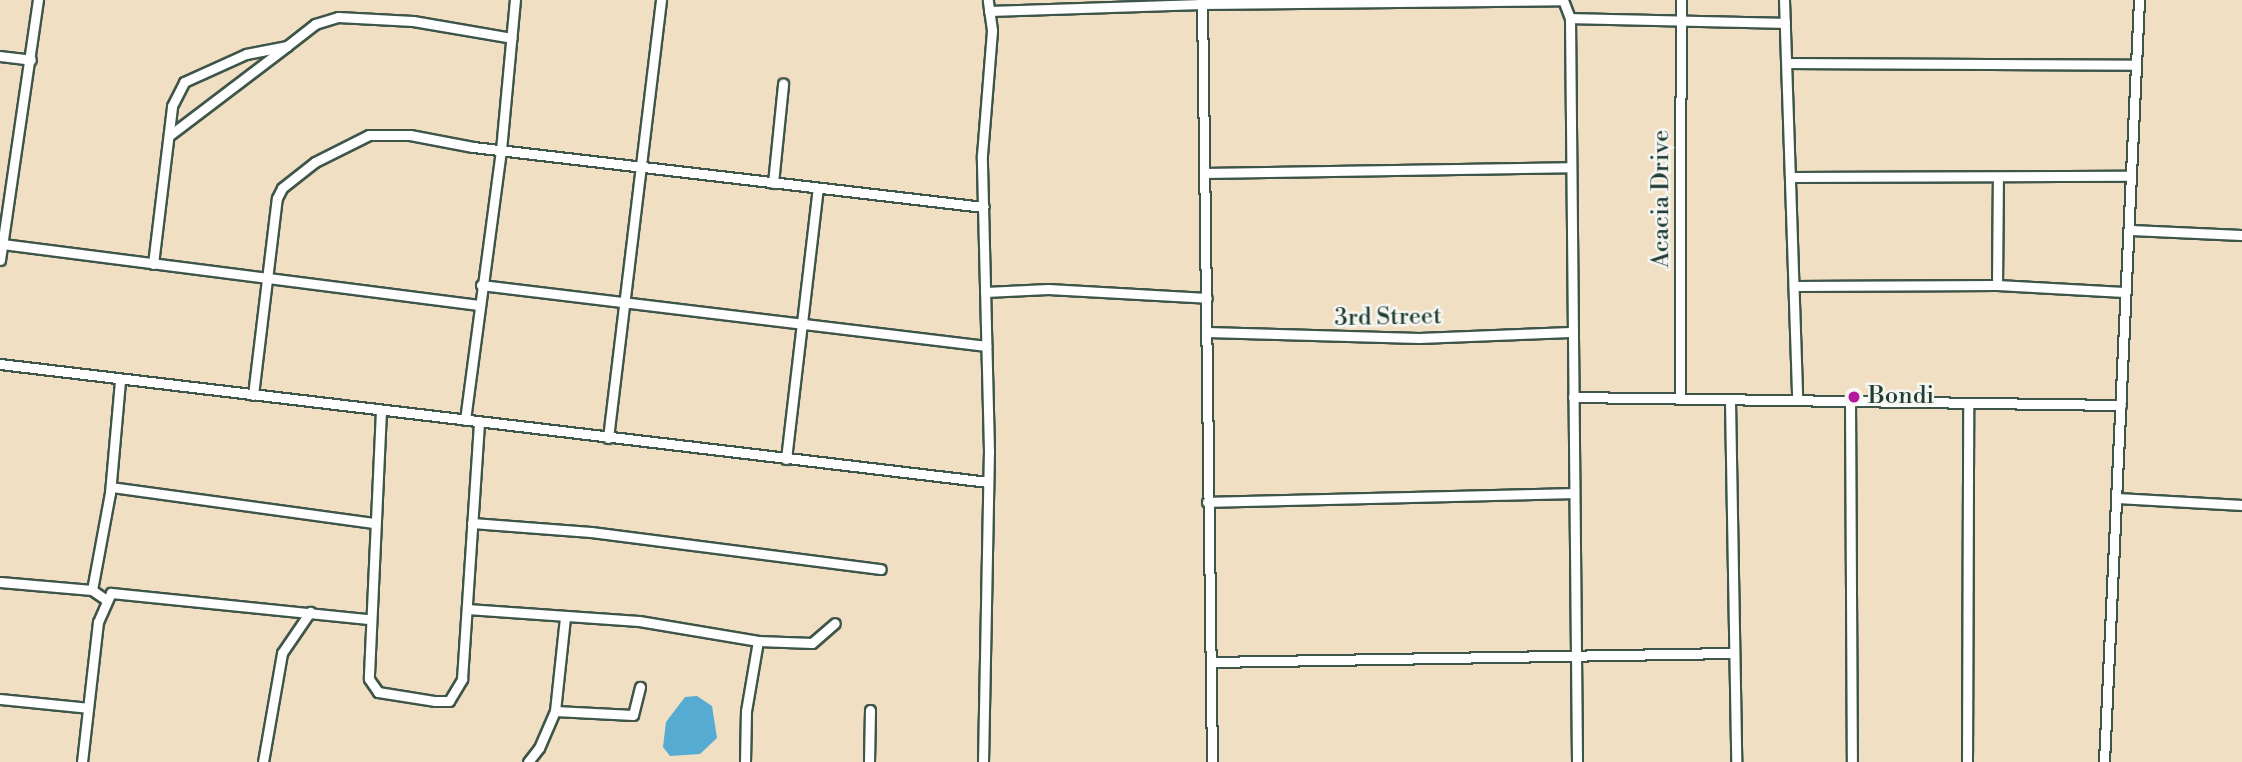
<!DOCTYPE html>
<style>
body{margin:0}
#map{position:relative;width:2242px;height:762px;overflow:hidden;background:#f0dfc2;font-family:"Libre Bodoni",serif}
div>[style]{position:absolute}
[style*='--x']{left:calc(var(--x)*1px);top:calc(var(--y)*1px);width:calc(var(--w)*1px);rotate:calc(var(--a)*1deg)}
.water>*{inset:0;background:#55abd2}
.roads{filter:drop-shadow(2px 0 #3e5549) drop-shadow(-2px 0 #3e5549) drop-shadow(0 2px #3e5549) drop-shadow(0 -2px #3e5549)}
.street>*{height:9px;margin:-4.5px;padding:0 4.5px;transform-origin:4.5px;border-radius:4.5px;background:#fff}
.dots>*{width:19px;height:19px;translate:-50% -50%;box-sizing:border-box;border:4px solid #f6f6f2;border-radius:50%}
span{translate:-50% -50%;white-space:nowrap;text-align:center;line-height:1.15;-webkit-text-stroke:5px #f6f6f2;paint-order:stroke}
.street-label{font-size:24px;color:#1f3d34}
.poi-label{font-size:24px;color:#1f3d34}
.left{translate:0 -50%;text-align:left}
</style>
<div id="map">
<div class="water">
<i style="clip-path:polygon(697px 696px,712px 706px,717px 738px,700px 754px,670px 756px,663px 747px,666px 722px,685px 697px)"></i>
</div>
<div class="roads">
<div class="street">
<i style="--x:1202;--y:0;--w:762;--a:89.25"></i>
<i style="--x:1563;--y:0;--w:19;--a:69"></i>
<i style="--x:1570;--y:18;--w:744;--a:89.46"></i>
<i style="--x:1784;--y:0;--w:400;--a:88.1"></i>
<i style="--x:989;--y:11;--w:213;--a:-1.9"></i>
<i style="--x:1202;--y:4;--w:361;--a:-0.6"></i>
<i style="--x:1570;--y:18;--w:215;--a:1.3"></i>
<i style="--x:0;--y:56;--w:31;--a:7"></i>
<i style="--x:1790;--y:63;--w:346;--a:0.3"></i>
<i style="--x:170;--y:135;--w:146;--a:-37.2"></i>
<i style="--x:1204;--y:173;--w:365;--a:-0.9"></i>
<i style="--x:1792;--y:177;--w:339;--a:-0.2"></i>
<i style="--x:773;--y:183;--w:100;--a:-84.2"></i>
<i style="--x:2130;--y:230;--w:112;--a:2.6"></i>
<i style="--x:3;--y:244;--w:479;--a:7.3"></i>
<i style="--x:0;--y:260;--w:263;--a:-81.7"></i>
<i style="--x:153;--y:264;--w:159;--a:-83.1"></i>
<i style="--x:172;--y:106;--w:27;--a:-63"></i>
<i style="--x:184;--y:82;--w:68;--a:-24.3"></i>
<i style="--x:246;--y:54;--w:42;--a:-11"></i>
<i style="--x:287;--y:46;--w:36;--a:-38"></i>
<i style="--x:315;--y:24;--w:24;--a:-17"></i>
<i style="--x:338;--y:17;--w:75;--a:3.1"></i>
<i style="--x:413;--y:21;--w:100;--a:9.7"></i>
<i style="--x:481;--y:285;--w:509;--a:6.89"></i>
<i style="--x:1997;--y:285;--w:107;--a:-89.5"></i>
<i style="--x:1795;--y:286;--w:202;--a:-0.3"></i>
<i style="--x:1997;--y:285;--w:127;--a:3.2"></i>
<i style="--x:985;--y:292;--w:63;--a:-2.7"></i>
<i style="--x:1048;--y:289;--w:159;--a:3.2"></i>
<i style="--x:1207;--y:332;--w:212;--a:1.6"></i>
<i style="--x:1419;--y:338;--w:151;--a:-2.3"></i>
<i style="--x:0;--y:364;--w:995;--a:6.81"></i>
<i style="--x:253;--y:395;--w:198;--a:-83.1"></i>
<i style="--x:277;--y:198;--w:11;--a:-63"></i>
<i style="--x:282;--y:188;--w:42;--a:-38.2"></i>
<i style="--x:315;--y:162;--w:60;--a:-26.6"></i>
<i style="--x:369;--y:135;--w:41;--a:0"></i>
<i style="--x:410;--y:135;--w:64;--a:10.8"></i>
<i style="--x:473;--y:147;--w:514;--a:6.71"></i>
<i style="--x:1573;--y:397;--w:548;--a:0.84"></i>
<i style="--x:1680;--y:398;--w:398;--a:-89.9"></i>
<i style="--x:1850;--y:400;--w:362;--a:89.7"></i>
<i style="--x:1730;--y:401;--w:361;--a:89"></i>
<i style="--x:381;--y:410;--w:269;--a:92.6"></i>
<i style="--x:369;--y:679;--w:16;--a:55"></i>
<i style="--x:378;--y:692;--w:58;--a:9"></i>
<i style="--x:435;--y:701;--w:14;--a:0"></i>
<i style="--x:449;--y:701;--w:26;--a:-59"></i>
<i style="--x:462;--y:679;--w:258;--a:-86.2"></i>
<i style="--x:465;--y:420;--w:272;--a:-82.4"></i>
<i style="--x:501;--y:150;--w:151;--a:-84.7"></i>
<i style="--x:608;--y:438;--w:441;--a:-83.1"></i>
<i style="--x:786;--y:459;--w:273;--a:-83.3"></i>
<i style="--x:111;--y:487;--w:266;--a:7.8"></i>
<i style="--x:2117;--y:498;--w:125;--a:3.2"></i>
<i style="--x:1207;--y:502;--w:365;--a:-1.4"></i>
<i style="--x:472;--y:523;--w:119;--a:4.3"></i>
<i style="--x:591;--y:532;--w:292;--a:7.3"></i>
<i style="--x:0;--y:582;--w:92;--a:5"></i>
<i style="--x:92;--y:590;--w:16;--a:35"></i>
<i style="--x:92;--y:590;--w:99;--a:-79.5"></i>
<i style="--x:110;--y:493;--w:113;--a:-84.9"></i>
<i style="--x:467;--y:609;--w:172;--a:4"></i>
<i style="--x:639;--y:621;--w:121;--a:9.5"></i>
<i style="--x:1211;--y:662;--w:523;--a:-0.99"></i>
<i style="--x:0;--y:699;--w:88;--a:5.8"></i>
<i style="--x:555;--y:711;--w:78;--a:2.9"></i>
<i style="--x:633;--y:715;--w:29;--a:-76"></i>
<i style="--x:82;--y:762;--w:141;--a:-83.5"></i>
<i style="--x:98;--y:622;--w:32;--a:-66"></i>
<i style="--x:111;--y:593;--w:259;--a:5.8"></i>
<i style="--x:263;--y:762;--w:111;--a:-80.1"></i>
<i style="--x:282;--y:653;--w:50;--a:-55.7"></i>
<i style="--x:528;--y:762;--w:18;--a:-52"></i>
<i style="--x:539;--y:748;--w:40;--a:-66.6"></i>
<i style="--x:555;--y:711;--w:94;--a:-83.9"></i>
<i style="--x:745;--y:762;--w:51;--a:-88.9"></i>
<i style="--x:746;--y:711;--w:71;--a:-80.3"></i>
<i style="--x:758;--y:641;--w:54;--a:2.1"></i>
<i style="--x:812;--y:643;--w:30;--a:-41"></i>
<i style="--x:869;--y:762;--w:52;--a:-88.9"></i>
<i style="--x:983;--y:762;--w:311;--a:-88.9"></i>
<i style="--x:989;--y:451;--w:296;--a:-91.4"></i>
<i style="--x:982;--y:155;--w:125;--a:-85.4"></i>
<i style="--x:992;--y:30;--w:30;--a:-98"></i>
<i style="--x:1967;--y:762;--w:359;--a:-89.8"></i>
<i style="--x:2104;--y:762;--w:763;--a:-87.37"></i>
</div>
</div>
<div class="dots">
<i style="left:1854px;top:397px;background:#b5179e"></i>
</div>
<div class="street-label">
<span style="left:1662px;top:199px;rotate:-90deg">Acacia Drive</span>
<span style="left:1388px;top:318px;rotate:-1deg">3rd Street</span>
</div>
<div class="poi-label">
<span class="left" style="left:1868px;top:397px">Bondi</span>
</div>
</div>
